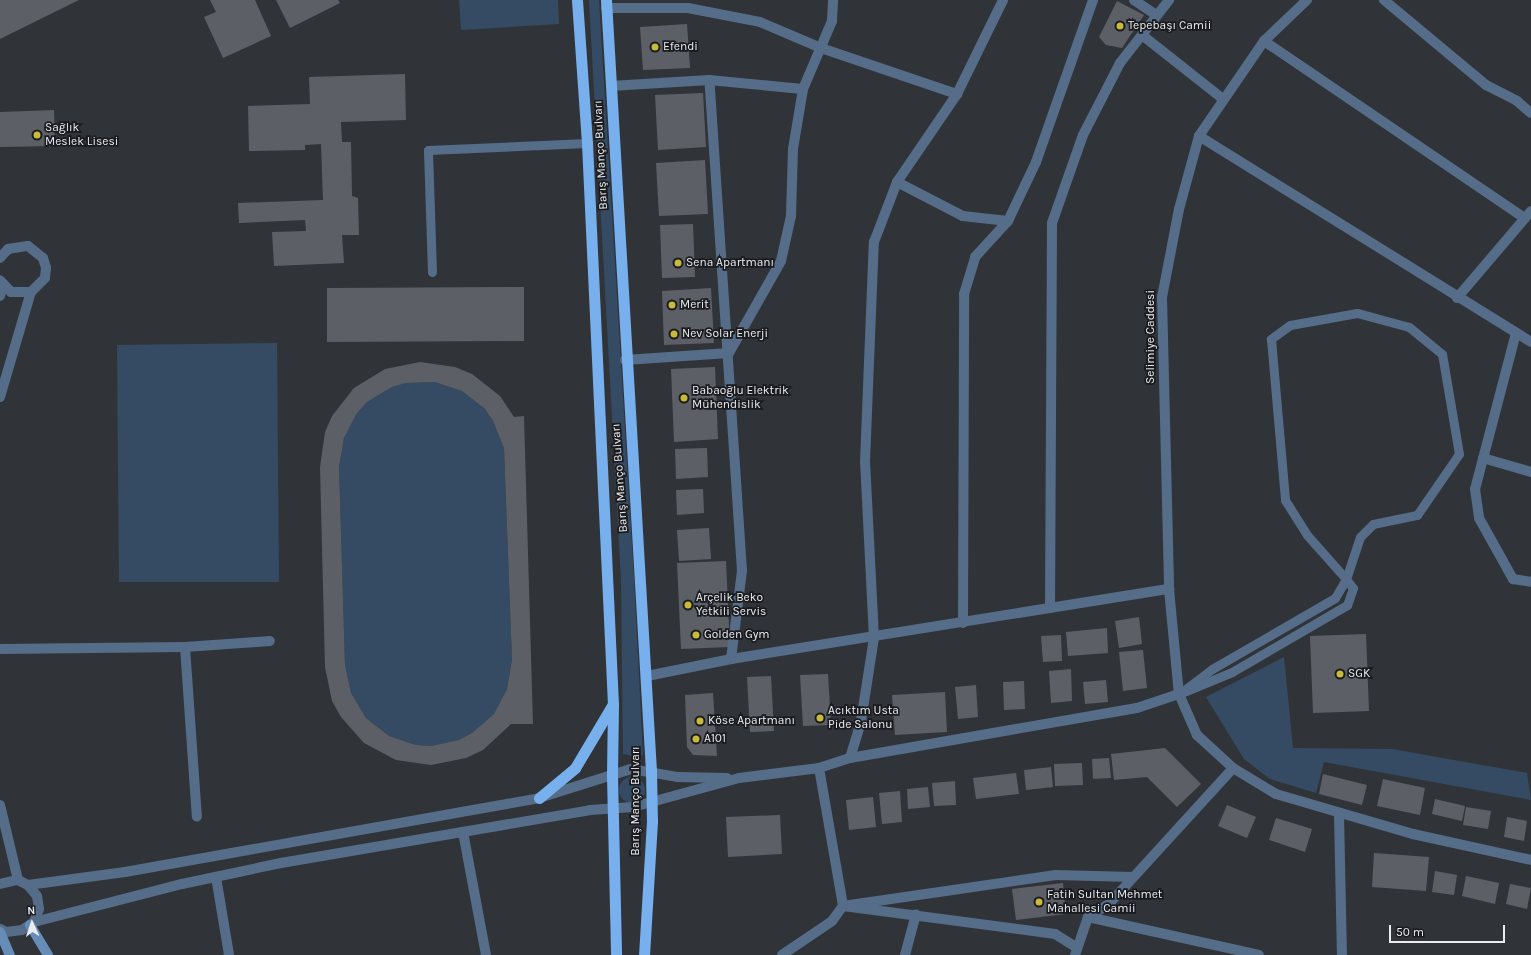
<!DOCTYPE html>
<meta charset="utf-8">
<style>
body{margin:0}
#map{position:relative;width:1531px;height:955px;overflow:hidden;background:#303439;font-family:Karla,sans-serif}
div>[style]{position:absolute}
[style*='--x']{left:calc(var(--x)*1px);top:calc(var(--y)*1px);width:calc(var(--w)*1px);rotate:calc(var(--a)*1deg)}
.green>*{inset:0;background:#354b63}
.round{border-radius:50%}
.building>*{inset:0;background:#5c6066}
.service>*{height:9px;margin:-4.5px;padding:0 4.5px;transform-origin:4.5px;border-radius:4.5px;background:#556d89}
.minor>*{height:10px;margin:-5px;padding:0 5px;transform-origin:5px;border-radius:5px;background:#556d89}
.tertiary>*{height:10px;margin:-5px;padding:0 5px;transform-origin:5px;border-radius:5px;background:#556d89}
.secondary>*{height:10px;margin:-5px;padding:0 5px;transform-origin:5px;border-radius:5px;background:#668db8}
.trunk>*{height:11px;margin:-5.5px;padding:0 5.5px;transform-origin:5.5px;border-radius:5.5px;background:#78b0ee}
.dots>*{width:11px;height:11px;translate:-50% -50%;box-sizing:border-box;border:2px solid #1a1b1e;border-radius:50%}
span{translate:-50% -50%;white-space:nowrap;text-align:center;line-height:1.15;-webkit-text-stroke:3.5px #1a1b1e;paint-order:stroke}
.poi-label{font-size:12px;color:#eaecf0}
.left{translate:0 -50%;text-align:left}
.street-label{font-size:12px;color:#eaecf0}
.north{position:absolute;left:12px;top:903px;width:40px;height:40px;-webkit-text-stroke:3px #1a1b1e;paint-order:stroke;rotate:357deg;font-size:11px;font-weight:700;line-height:16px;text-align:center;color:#eaecf0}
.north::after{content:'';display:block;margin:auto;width:14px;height:18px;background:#eaecf0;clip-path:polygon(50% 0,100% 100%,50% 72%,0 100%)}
.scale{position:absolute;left:1389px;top:925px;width:116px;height:18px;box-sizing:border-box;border:2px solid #eaecf0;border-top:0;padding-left:5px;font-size:12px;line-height:14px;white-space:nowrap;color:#eaecf0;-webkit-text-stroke:3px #1a1b1e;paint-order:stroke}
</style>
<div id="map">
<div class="green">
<i style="clip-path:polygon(459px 0,558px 0,559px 24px,461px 30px)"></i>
<i style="clip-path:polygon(589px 0,599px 0,634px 578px,643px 755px,633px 756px,623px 754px,621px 580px)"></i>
<i style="clip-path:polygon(277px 343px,279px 582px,119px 582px,117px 345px)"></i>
<i style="clip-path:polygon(435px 382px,462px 391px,485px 409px,493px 421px,504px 448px,512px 660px,507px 689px,494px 714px,472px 733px,459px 740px,431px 746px,416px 745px,389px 736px,366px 718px,351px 693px,345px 665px,339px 467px,344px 438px,357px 413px,367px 402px,392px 387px,406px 383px)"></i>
<i style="clip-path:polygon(1284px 657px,1293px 748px,1392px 749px,1527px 773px,1531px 800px,1324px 762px,1316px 793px,1270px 779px,1244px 759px,1206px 697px)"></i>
<i class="round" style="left:619px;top:777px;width:26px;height:26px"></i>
</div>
<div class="building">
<i style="clip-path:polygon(0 0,79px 0,0 39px)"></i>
<i style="clip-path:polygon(210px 0,255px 0,271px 36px,223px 58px,204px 17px,216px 12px)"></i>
<i style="clip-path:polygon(276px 0,338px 0,340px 3px,290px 28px)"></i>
<i style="clip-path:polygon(1117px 1px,1144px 15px,1122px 48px,1106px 45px,1099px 37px)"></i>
<i style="clip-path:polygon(687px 24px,690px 68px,643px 70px,640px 27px)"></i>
<i style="clip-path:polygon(405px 74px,406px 120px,341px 122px,342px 142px,351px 142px,352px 196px,358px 198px,359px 235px,342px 235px,344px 263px,274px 266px,272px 232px,306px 231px,305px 220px,239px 223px,238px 203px,323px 200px,321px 144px,305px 145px,305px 150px,249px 151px,248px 106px,310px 104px,309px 77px)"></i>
<i style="clip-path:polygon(703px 93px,706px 147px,658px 150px,655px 95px)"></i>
<i style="clip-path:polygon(54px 110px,55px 146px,0 147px,0 112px)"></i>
<i style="clip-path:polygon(705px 160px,708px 214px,659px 216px,656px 163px)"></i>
<i style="clip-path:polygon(693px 224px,695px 277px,662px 278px,660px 225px)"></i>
<i style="clip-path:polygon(524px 287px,524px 341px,327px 342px,327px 288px)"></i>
<i style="clip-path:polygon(711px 288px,714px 343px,664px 345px,662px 291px)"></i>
<i style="clip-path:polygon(evenodd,420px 362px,455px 367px,472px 374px,500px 396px,514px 417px,524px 416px,533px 724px,511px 724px,483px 750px,466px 758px,431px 765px,396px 760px,364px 743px,341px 717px,332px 701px,325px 667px,320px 467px,325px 432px,332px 416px,354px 388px,385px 369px,420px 362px,435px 382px,462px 391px,485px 409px,493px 421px,504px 448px,512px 660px,507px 689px,494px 714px,472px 733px,459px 740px,431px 746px,416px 745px,389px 736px,366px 718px,351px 693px,345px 665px,339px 467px,344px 438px,357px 413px,367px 402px,392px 387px,406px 383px,435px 382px)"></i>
<i style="clip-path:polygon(715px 367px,718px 439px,674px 442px,671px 369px)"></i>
<i style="clip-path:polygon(707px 448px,708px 477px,676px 479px,675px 449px)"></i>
<i style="clip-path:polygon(703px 489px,704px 513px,677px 515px,676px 490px)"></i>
<i style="clip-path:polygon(709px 528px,711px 559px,679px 561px,677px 530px)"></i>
<i style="clip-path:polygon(726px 561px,730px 647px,681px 649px,677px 563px)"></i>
<i style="clip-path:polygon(1139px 617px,1142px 644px,1119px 648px,1115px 621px)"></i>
<i style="clip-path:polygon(1107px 628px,1108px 653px,1068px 656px,1066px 632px)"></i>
<i style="clip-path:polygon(1366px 634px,1369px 711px,1313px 713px,1310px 636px)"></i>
<i style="clip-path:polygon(1061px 635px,1062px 661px,1043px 662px,1041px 636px)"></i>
<i style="clip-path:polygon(1143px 650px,1147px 688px,1123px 691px,1119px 652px)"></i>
<i style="clip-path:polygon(1071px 669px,1072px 701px,1051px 703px,1049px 671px)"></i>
<i style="clip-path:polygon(828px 674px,831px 725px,803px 726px,800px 675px)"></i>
<i style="clip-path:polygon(771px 676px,774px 731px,750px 732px,747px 677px)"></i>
<i style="clip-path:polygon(1106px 680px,1108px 702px,1085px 704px,1083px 682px)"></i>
<i style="clip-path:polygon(1024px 681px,1025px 709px,1004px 710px,1003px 682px)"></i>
<i style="clip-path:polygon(976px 685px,978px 717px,958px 719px,955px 687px)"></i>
<i style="clip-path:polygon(945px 692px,947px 732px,895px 735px,892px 695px)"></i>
<i style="clip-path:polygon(713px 693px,717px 756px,693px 755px,687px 747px,685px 695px)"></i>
<i style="clip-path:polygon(1165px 748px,1201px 784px,1177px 807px,1147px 777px,1114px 780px,1111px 754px)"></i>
<i style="clip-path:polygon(1109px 758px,1111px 778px,1093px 779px,1092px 759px)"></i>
<i style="clip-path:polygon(1082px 763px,1083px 785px,1055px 786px,1054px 764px)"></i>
<i style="clip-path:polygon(1051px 767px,1053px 787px,1026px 790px,1024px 770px)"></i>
<i style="clip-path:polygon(1016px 773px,1019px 794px,976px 799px,973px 778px)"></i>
<i style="clip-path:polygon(1323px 774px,1367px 785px,1362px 805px,1319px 794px)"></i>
<i style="clip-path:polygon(1383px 779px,1425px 788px,1420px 815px,1377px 806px)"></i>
<i style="clip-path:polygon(955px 781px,956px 805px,934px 806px,932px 783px)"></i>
<i style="clip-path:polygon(928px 787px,930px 807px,908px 809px,907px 789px)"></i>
<i style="clip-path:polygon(900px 791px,902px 822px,882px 824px,879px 793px)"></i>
<i style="clip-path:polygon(873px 797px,876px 827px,849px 830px,846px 800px)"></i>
<i style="clip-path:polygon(1435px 799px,1465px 806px,1462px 821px,1432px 814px)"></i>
<i style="clip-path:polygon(1227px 805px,1256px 817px,1247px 838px,1218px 826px)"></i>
<i style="clip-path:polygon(1466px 807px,1491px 811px,1488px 829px,1463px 825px)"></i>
<i style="clip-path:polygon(780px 815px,782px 854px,728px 857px,726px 817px)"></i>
<i style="clip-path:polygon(1507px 817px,1527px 821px,1524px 841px,1504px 837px)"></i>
<i style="clip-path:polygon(1276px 818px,1312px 829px,1305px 852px,1269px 840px)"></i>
<i style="clip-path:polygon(1374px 853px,1429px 857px,1426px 891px,1372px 887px)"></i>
<i style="clip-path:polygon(1435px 871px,1457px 875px,1454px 895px,1432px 892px)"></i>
<i style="clip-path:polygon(1466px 876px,1499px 883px,1495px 904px,1462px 896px)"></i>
<i style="clip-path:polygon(1063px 883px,1066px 914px,1016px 920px,1012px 889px)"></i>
<i style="clip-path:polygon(1510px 884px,1531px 888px,1527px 909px,1506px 904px)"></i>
</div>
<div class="service">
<i style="--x:432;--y:272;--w:122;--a:-91.9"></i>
<i style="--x:428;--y:150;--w:159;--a:-2.5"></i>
<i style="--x:1179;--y:694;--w:41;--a:-37.1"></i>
<i style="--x:1212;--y:669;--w:142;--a:-30"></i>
<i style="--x:1335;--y:598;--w:22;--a:-60"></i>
<i style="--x:1346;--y:579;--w:44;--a:-71.6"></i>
<i style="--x:1360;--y:537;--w:18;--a:-45"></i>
<i style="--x:1373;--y:524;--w:45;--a:-11.6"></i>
<i style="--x:1417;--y:515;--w:74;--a:-55.5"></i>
<i style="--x:1459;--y:454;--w:101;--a:-99.6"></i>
<i style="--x:1442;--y:354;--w:43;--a:-140.7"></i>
<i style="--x:1409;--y:327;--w:54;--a:-164.9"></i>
<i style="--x:1357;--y:313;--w:68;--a:169.8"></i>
<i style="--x:1290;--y:325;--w:24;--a:144"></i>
<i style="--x:1271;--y:339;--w:162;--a:85"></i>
<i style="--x:1285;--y:500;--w:41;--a:57.8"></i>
<i style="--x:1307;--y:535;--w:59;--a:48.4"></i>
<i style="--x:1346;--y:579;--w:11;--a:52"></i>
<i style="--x:1353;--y:588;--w:18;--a:109"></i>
<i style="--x:1347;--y:605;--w:133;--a:149.8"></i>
<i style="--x:1232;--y:672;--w:57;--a:157.5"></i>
</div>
<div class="minor">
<i style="--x:1134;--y:0;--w:27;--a:34"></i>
<i style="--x:1307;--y:0;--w:59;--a:136.4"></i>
<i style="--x:1264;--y:41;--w:115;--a:124.4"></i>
<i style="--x:1199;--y:136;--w:76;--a:105.3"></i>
<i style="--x:1179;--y:209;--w:90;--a:100.9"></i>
<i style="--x:1162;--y:297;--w:292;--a:88.6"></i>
<i style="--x:1169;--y:589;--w:105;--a:84.6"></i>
<i style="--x:1179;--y:694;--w:45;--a:66.3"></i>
<i style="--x:1197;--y:735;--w:49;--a:42.5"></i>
<i style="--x:1233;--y:768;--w:50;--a:31.2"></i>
<i style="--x:1276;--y:794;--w:143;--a:16.3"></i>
<i style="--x:1413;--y:834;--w:121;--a:12.4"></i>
<i style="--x:1384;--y:0;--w:133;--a:39.8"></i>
<i style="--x:1486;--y:85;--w:35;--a:27"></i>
<i style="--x:1517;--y:101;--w:18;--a:41"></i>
<i style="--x:606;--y:8;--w:82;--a:0"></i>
<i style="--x:688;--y:8;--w:73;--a:11"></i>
<i style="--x:760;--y:22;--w:66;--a:23.1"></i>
<i style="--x:821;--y:48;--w:144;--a:18.7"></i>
<i style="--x:1142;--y:35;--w:103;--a:38.3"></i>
<i style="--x:1264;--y:41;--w:315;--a:34.2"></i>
<i style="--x:611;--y:86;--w:98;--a:-3.5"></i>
<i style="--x:1199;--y:136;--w:391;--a:31.8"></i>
<i style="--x:897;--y:182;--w:74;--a:27.3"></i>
<i style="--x:963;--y:216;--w:45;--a:6.3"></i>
<i style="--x:0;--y:258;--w:12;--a:-48"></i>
<i style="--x:8;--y:249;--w:20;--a:-9"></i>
<i style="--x:28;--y:246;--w:19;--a:39"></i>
<i style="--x:43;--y:258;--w:10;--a:73"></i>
<i style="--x:46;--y:268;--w:10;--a:96"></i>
<i style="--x:45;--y:278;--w:20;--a:135"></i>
<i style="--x:31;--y:292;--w:20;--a:180"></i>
<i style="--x:11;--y:292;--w:16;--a:-133"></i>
<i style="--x:0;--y:296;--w:11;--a:-75"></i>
<i style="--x:1457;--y:298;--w:114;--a:-49.6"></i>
<i style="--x:1516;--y:333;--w:161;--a:104.7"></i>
<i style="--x:1475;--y:489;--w:29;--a:82"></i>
<i style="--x:1479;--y:518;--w:70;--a:60.9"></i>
<i style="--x:1513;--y:579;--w:18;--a:9"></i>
<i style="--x:625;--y:360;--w:104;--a:-3.9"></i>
<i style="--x:729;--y:353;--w:106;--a:-60.5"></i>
<i style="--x:781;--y:261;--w:46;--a:-77.5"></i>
<i style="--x:791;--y:216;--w:67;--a:-88.3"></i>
<i style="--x:793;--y:149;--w:61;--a:-80.5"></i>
<i style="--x:0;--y:397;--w:109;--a:-73.6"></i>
<i style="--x:1483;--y:458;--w:50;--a:16.3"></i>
<i style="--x:1050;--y:608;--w:385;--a:-89.7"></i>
<i style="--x:1052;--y:223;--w:93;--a:-70.6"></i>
<i style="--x:1083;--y:135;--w:81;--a:-62.8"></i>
<i style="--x:1120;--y:63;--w:80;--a:-52.1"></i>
<i style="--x:963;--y:623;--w:329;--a:-89.8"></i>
<i style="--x:964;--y:294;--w:39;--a:-73"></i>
<i style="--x:975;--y:257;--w:49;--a:-47.5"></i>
<i style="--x:1008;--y:221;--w:65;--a:-64.6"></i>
<i style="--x:1036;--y:162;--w:172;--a:-70.6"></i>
<i style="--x:185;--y:647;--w:170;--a:86"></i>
<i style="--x:0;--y:649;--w:185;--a:-0.6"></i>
<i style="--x:185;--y:647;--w:85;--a:-4"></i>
<i style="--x:731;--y:659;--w:444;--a:-9.1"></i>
<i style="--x:647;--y:676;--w:86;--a:-11.4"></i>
<i style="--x:731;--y:659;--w:89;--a:-82.9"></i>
<i style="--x:742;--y:571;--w:492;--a:-93.8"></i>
<i style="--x:709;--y:80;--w:94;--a:5.5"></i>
<i style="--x:803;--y:89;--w:74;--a:-66.9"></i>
<i style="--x:832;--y:21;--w:21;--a:-87"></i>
<i style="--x:850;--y:758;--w:39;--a:-73"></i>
<i style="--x:861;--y:721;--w:84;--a:-81.1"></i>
<i style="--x:874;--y:638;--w:176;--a:-92.9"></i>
<i style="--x:865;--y:462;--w:220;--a:-87.7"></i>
<i style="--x:874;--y:242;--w:64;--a:-69"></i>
<i style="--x:897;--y:182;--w:107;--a:-55.7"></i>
<i style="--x:957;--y:94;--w:105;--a:-63.9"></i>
<i style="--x:819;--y:768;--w:140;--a:80.1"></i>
<i style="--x:843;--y:906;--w:214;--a:7.5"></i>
<i style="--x:1055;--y:934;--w:26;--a:32"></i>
<i style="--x:0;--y:805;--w:77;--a:76.5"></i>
<i style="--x:1339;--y:814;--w:141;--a:88.8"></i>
<i style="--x:463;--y:832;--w:125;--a:79.4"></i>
<i style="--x:216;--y:877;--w:79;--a:80.5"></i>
<i style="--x:1088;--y:917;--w:175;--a:12.5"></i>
<i style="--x:782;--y:955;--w:60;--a:-34.2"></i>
<i style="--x:832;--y:921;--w:19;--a:-54"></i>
<i style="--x:843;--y:906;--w:215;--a:-8.3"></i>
<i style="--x:1056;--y:875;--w:77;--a:1.5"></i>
<i style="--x:905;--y:955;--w:42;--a:-75"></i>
<i style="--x:1075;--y:955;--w:40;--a:-71.1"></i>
<i style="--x:1088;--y:917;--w:25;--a:-32"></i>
<i style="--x:1109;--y:904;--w:184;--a:-47.6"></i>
</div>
<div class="tertiary">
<i style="--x:0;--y:884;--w:18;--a:-13"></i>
<i style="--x:18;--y:880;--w:11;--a:27"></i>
<i style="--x:28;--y:885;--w:14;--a:51"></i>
<i style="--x:37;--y:896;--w:13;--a:81"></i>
<i style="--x:39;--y:909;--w:14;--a:111"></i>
<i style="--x:34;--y:922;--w:14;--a:146"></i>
<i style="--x:22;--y:930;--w:16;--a:173"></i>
<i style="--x:6;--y:932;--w:7;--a:-153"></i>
<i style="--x:28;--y:885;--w:98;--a:-7.6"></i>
<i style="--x:125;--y:872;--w:421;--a:-10.1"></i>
<i style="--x:539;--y:798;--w:96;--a:-17.5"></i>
<i style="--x:631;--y:769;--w:48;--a:9.7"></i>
<i style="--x:678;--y:777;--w:49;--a:1.2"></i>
<i style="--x:34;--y:922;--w:153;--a:-14.4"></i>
<i style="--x:182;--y:884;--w:101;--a:-12"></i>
<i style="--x:281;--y:863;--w:314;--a:-9.7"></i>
<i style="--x:590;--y:810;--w:43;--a:-4"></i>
<i style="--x:633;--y:807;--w:110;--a:-15.3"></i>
<i style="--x:739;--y:778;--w:81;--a:-7.1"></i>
<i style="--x:819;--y:768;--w:33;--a:-18"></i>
<i style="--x:850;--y:758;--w:291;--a:-9.9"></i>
<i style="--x:1137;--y:708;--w:44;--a:-18.4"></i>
</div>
<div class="secondary">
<i style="--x:30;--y:925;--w:35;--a:59"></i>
<i style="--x:0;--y:932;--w:25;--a:67"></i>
</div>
<div class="trunk">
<i style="--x:577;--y:0;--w:143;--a:86"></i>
<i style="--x:587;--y:143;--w:562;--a:87.35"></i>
<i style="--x:613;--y:704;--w:71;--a:90.8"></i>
<i style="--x:612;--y:775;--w:180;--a:88.7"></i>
<i style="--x:606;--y:0;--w:772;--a:86.66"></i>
<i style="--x:651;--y:771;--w:50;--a:88.9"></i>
<i style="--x:652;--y:821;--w:134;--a:93.4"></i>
<i style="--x:539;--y:798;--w:47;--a:-39.8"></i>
<i style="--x:575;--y:768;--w:74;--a:-59.3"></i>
</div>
<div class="dots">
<i style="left:1120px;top:26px;background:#caba3a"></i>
<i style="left:655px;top:47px;background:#caba3a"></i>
<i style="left:37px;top:135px;background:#caba3a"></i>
<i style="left:678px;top:263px;background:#caba3a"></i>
<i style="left:672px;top:305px;background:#caba3a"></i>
<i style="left:674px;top:334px;background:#caba3a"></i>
<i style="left:684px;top:398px;background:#caba3a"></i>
<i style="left:688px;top:605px;background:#caba3a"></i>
<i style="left:696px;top:635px;background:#caba3a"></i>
<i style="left:1340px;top:674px;background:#caba3a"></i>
<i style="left:820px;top:718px;background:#caba3a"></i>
<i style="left:700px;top:721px;background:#caba3a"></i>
<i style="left:696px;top:739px;background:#caba3a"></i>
<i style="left:1039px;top:902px;background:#caba3a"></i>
</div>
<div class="poi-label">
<span class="left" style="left:1128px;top:26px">Tepebaşı Camii</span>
<span class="left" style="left:663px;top:47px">Efendi</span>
<span class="left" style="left:45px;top:135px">Sağlık<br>Meslek Lisesi</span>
<span class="left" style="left:686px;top:263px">Sena Apartmanı</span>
<span class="left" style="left:680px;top:305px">Merit</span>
<span class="left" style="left:682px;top:334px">Nev Solar Enerji</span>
<span class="left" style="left:692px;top:398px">Babaoğlu Elektrik<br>Mühendislik</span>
<span class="left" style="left:696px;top:605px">Arçelik Beko<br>Yetkili Servis</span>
<span class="left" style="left:704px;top:635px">Golden Gym</span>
<span class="left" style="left:1348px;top:674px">SGK</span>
<span class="left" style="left:828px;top:718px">Acıktım Usta<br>Pide Salonu</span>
<span class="left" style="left:708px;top:721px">Köse Apartmanı</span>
<span class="left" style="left:704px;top:739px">A101</span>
<span class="left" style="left:1047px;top:902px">Fatih Sultan Mehmet<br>Mahallesi Camii</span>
</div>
<div class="street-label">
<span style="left:601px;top:155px;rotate:-93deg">Barış Manço Bulvarı</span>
<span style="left:1151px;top:337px;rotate:-90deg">Selimiye Caddesi</span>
<span style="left:620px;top:478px;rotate:-94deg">Barış Manço Bulvarı</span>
<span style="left:636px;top:801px;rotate:-90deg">Barış Manço Bulvarı</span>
</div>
<div class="north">N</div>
<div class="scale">50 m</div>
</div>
